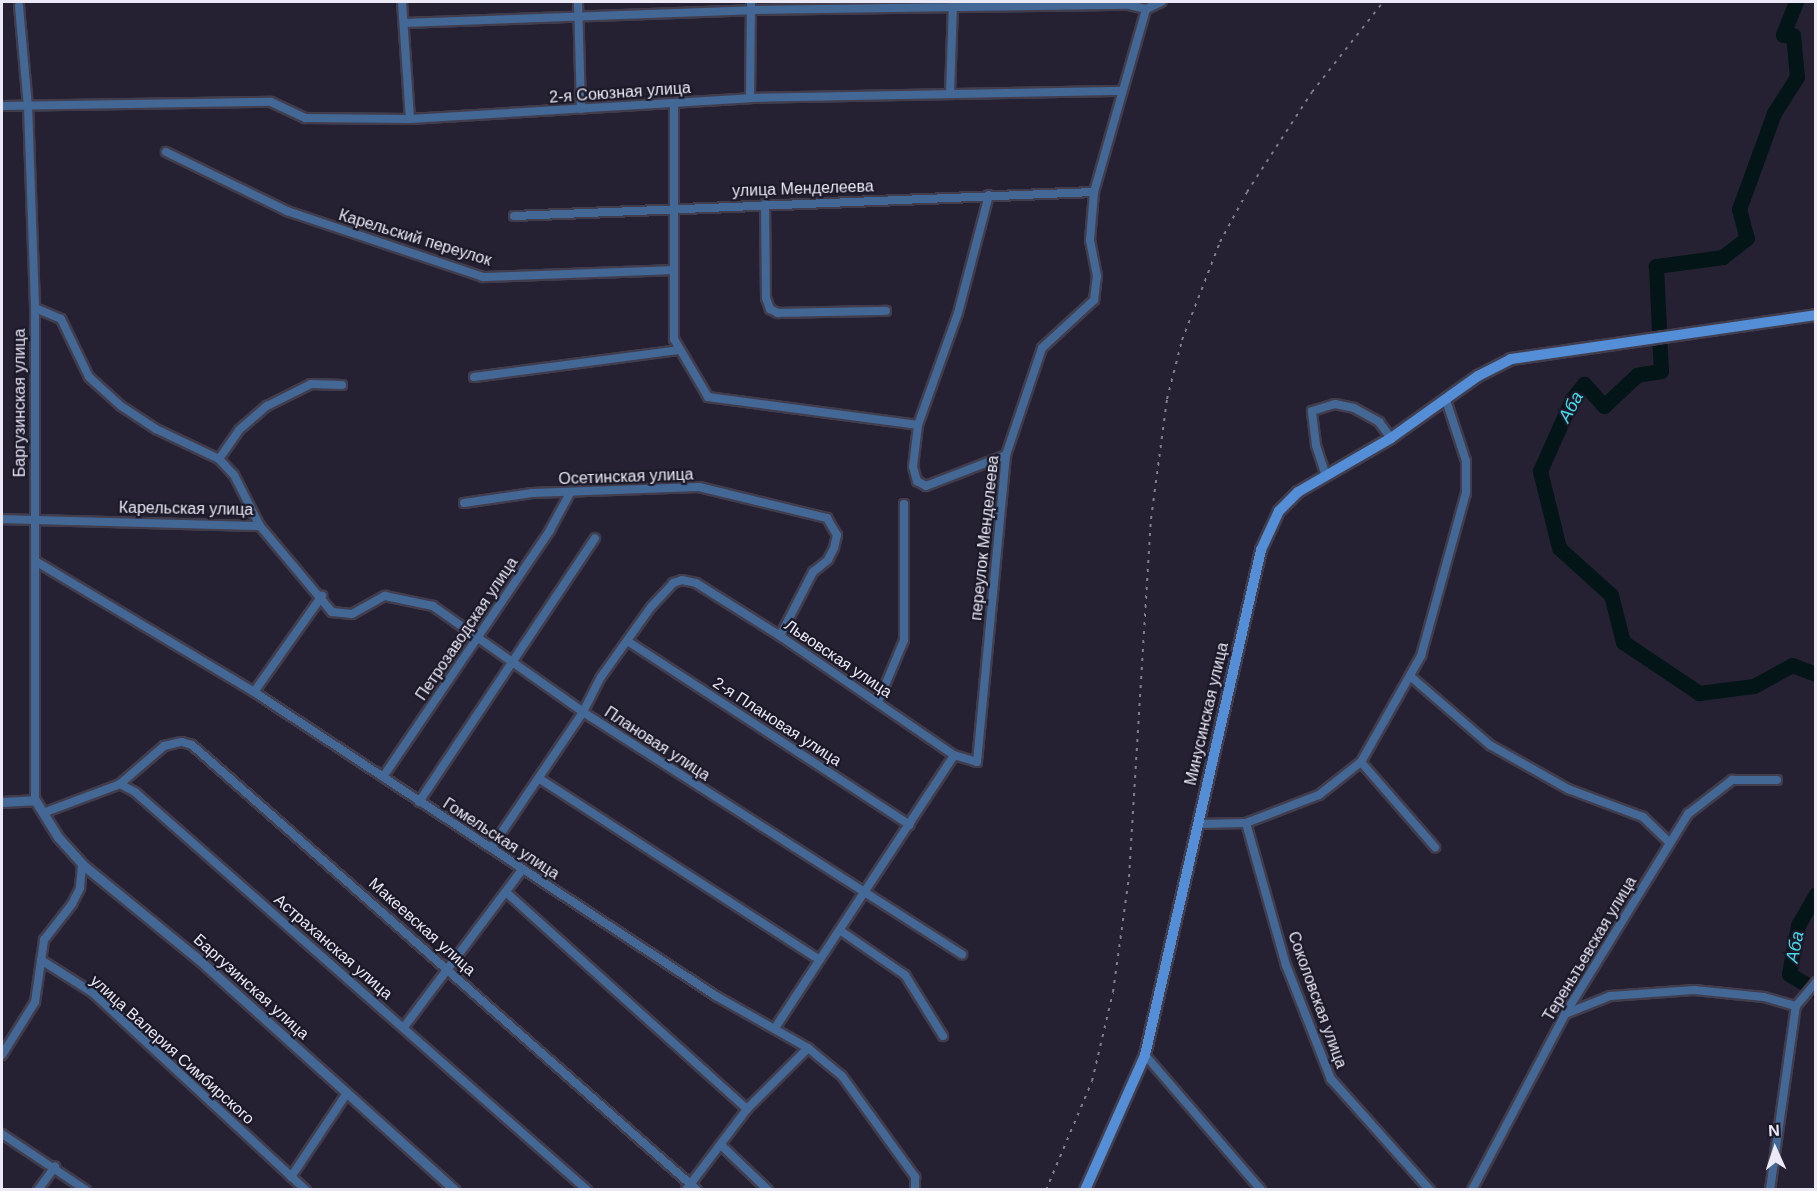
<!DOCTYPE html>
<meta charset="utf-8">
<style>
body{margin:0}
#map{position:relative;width:1817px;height:1191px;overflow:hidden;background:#252132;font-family:Helvetica,sans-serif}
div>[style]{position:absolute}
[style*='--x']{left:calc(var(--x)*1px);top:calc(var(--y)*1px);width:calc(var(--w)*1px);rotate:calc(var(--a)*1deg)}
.river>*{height:15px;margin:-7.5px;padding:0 7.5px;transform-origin:7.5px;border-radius:7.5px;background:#031517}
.roads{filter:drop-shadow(2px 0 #413d4d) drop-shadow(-2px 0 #413d4d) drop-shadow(0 2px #413d4d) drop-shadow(0 -2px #413d4d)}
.minor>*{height:8px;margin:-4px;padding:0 4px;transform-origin:4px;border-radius:4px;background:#446896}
.tertiary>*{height:9px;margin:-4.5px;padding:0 4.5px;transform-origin:4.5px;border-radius:4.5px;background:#446896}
.secondary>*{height:10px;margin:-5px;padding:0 5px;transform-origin:5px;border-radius:5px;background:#548ed7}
.rail>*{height:2px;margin-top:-1px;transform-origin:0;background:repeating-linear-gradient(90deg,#817e8d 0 3px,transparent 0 9px)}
span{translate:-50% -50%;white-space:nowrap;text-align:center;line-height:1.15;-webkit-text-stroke:4.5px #1b1828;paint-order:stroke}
.street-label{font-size:16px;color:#eae9f5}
.water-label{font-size:18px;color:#45dbeb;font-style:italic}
.frame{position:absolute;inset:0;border:3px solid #eae9f5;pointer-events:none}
.north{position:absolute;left:1745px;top:1119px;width:60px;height:60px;-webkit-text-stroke:4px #1b1828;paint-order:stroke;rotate:357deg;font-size:16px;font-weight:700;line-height:24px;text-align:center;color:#eae9f5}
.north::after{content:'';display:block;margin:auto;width:21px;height:27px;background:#eae9f5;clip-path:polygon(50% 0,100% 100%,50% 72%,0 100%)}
</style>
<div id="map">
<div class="river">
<i style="--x:1796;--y:2;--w:35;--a:112"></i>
<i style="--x:1783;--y:35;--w:10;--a:0"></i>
<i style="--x:1793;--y:35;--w:42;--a:84.6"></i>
<i style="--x:1797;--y:77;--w:43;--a:122.6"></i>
<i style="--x:1774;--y:113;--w:102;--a:110"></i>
<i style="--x:1739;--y:209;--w:30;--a:75"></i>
<i style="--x:1747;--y:238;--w:31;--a:142"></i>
<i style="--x:1723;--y:257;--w:68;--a:172.3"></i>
<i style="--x:1656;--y:266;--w:105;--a:87.3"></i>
<i style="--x:1661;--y:371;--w:24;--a:171"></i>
<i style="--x:1637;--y:375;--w:45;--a:136.8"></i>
<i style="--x:1604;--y:406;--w:30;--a:-132"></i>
<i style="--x:1584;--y:384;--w:19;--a:129"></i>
<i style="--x:1572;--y:399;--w:79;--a:114"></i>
<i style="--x:1540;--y:471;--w:79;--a:76.1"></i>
<i style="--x:1559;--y:548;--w:70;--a:42.1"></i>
<i style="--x:1611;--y:595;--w:49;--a:75.7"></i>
<i style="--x:1623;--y:642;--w:92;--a:33.9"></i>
<i style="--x:1699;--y:693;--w:55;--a:-7.3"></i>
<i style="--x:1754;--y:686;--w:43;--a:-28.9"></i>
<i style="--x:1792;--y:665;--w:26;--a:21"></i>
<i style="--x:1816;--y:894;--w:36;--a:120"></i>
<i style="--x:1798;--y:925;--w:50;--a:100.4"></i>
<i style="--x:1789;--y:974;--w:31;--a:31"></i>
</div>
<div class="roads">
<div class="minor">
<i style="--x:402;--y:2;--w:117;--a:86.1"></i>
<i style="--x:578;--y:2;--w:107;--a:88.4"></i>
<i style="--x:19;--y:6;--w:100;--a:84.9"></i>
<i style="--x:28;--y:106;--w:202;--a:88"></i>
<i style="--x:35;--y:308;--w:492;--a:90"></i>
<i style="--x:404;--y:23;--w:347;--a:-2.1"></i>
<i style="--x:751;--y:10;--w:378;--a:-0.8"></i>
<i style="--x:1129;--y:5;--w:17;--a:13"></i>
<i style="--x:950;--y:94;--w:92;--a:-88.1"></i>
<i style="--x:750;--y:98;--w:96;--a:-89.4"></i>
<i style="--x:674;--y:104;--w:235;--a:90"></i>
<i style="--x:674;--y:339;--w:67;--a:59.6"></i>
<i style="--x:708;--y:397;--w:212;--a:7.6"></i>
<i style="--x:2;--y:106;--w:269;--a:-0.9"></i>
<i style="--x:271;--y:102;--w:38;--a:25"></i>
<i style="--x:305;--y:118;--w:105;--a:0.5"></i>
<i style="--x:410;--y:119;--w:341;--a:-3.5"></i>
<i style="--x:750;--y:98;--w:372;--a:-1.1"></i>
<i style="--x:166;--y:152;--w:135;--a:26"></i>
<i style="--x:287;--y:211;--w:207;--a:18.6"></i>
<i style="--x:483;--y:277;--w:189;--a:-2.1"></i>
<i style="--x:989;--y:195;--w:122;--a:104.7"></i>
<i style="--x:958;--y:313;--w:119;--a:109.7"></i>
<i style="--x:918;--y:425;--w:42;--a:96.8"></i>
<i style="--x:913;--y:467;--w:15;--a:74"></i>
<i style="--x:917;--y:481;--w:10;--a:29"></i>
<i style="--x:926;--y:486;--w:86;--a:-21.2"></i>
<i style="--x:765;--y:204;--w:94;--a:89.4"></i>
<i style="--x:766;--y:298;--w:12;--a:70"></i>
<i style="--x:770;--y:309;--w:9;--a:27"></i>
<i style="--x:778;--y:313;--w:108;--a:-1.1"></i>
<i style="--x:514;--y:216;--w:580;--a:-2.37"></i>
<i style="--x:35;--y:308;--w:28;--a:23"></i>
<i style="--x:61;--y:319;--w:64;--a:64.2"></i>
<i style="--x:89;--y:377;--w:43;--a:42.2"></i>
<i style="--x:121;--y:406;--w:42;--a:33.3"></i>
<i style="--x:156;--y:429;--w:70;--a:25.5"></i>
<i style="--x:219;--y:459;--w:22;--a:47"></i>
<i style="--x:234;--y:475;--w:57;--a:63"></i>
<i style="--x:260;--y:526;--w:112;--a:50.1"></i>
<i style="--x:332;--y:612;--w:20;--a:6"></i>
<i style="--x:352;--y:614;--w:38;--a:-29"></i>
<i style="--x:385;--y:596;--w:49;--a:11.8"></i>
<i style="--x:433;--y:606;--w:184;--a:35.2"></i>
<i style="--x:583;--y:712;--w:450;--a:32.6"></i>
<i style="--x:474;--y:377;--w:206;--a:-7.5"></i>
<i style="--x:219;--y:459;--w:35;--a:-55"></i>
<i style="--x:239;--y:430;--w:37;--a:-41"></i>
<i style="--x:267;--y:406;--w:49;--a:-26.6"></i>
<i style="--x:311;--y:384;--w:31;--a:2"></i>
<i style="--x:1326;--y:476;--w:33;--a:-108"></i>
<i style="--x:1316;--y:445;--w:34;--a:-97"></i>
<i style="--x:1312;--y:411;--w:24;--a:-17"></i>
<i style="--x:1335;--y:404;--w:19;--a:12"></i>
<i style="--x:1354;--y:408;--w:29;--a:29"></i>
<i style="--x:1379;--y:422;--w:20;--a:53"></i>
<i style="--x:464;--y:503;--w:69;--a:-8.4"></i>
<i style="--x:532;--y:493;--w:167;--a:-2.1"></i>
<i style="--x:699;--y:487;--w:132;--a:13.6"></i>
<i style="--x:827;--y:518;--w:20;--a:60"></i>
<i style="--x:837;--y:535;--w:13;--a:103"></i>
<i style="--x:834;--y:548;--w:13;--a:117"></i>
<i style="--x:828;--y:560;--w:19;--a:141"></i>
<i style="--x:813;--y:572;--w:72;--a:117.3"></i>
<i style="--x:2;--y:519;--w:258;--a:1.6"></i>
<i style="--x:37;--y:562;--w:253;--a:30.9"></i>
<i style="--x:254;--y:692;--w:553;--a:33.35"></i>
<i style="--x:716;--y:996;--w:106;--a:29.5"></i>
<i style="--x:808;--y:1048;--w:44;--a:39.5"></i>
<i style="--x:842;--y:1076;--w:125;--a:54.1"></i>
<i style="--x:915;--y:1177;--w:13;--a:90"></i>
<i style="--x:629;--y:642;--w:335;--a:33.1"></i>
<i style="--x:1410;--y:676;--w:106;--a:40.8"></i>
<i style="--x:1490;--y:745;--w:90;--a:29.4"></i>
<i style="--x:1568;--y:789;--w:80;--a:20.5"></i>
<i style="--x:1643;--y:817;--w:37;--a:44"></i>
<i style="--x:254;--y:692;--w:118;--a:-54.7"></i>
<i style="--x:878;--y:702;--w:67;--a:-67.2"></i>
<i style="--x:904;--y:640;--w:136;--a:-90"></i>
<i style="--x:1361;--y:762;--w:113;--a:49"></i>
<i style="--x:383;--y:777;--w:298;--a:-55.9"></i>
<i style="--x:550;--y:530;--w:42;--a:-61.6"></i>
<i style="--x:540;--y:779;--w:333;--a:32.9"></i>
<i style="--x:120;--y:784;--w:58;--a:-40.8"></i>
<i style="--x:164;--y:746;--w:18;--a:-13"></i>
<i style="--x:182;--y:742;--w:10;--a:17"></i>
<i style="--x:192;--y:745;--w:673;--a:41.39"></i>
<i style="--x:419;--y:802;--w:317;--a:-56.3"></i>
<i style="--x:43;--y:813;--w:82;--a:-20.6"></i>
<i style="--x:120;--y:784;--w:17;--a:28"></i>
<i style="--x:135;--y:792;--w:602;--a:41.36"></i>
<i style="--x:1246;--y:823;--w:78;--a:-21"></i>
<i style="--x:1319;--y:795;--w:53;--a:-38.2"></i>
<i style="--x:1361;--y:762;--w:122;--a:-60.5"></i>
<i style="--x:1421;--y:656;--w:169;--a:-74.6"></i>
<i style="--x:1466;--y:493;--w:32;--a:-90"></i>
<i style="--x:1466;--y:461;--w:64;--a:-108.2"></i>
<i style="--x:1198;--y:824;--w:48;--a:-1.2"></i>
<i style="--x:1246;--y:823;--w:148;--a:74.3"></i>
<i style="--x:1286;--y:965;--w:123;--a:68.5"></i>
<i style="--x:1331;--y:1079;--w:149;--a:48.3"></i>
<i style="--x:491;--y:848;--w:164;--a:-55.9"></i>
<i style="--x:583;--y:712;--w:39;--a:-63"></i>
<i style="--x:601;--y:677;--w:86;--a:-54.5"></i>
<i style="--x:651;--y:607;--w:33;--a:-47"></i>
<i style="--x:673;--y:583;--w:9;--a:-18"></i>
<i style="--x:682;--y:580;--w:14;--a:12"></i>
<i style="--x:696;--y:583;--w:99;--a:32.2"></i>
<i style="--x:780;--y:636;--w:211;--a:34.4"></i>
<i style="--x:954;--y:755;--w:24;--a:17"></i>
<i style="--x:977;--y:762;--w:308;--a:-84.6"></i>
<i style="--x:1006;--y:455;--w:113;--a:-71.4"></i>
<i style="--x:1042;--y:348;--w:71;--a:-42.7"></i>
<i style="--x:1094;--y:300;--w:24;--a:-83"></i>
<i style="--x:1097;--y:276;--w:37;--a:-101"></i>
<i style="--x:1090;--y:240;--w:48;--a:-85.2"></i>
<i style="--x:1094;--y:192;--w:190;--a:-74.1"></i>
<i style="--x:1146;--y:9;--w:17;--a:-25"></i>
<i style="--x:507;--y:893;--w:323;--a:42"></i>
<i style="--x:841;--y:931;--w:78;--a:34.5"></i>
<i style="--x:905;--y:975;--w:72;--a:58.1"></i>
<i style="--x:41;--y:960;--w:62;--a:32.4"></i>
<i style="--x:93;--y:993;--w:290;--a:42.8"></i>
<i style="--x:1565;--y:1014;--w:48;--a:-21.8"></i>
<i style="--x:1610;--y:996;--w:84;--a:-4.1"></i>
<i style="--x:1694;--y:990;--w:70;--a:5.7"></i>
<i style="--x:1764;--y:997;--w:33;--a:16"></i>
<i style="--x:1796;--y:1006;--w:31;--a:-50"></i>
<i style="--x:404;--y:1027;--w:196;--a:-53.1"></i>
<i style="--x:775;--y:1028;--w:326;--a:-56.7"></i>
<i style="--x:2;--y:1055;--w:62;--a:-58.1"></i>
<i style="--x:35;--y:1002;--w:63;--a:-81.7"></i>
<i style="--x:44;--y:940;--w:46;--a:-52.1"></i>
<i style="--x:72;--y:904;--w:18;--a:-63"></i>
<i style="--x:80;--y:888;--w:24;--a:-85"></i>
<i style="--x:1145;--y:1055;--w:178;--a:49.3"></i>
<i style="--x:2;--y:1134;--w:101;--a:33.7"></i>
<i style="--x:721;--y:1145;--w:65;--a:43.8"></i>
<i style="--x:291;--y:1177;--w:101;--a:-56.3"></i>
<i style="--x:38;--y:1190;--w:29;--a:-54"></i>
<i style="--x:686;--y:1190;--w:101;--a:-53"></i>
<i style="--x:747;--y:1109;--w:86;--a:-45"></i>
<i style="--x:1472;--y:1190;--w:199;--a:-62.1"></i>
<i style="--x:1565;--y:1014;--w:235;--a:-58.4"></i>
<i style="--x:1688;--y:814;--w:56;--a:-37.7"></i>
<i style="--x:1732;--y:780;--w:45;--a:0"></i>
<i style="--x:1770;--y:1190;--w:186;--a:-82"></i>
</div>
<div class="tertiary">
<i style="--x:2;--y:802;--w:33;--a:-3"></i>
<i style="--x:35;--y:800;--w:44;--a:58.1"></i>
<i style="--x:58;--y:837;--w:36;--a:48"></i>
<i style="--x:82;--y:864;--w:149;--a:39.3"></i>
<i style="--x:197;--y:958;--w:347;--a:42"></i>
</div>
<div class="secondary">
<i style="--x:1085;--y:1190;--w:148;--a:-66"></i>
<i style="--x:1145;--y:1055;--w:518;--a:-77.06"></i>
<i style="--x:1261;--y:550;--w:43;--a:-65.2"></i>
<i style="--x:1279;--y:511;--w:27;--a:-45"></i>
<i style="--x:1298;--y:492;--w:108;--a:-30.1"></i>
<i style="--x:1391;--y:438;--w:107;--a:-35.5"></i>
<i style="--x:1478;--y:376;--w:37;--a:-27"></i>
<i style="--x:1511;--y:359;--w:308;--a:-8.2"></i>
</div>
</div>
<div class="rail">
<i style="--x:1046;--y:1190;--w:118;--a:-67.1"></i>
<i style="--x:1092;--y:1081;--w:91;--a:-76.7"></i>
<i style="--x:1113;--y:992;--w:116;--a:-82.1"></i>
<i style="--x:1129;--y:877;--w:359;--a:-86.5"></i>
<i style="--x:1151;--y:519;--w:121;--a:-82.4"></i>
<i style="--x:1167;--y:399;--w:61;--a:-75.7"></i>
<i style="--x:1182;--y:340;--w:105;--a:-68.8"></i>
<i style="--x:1220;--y:242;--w:57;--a:-61.6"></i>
<i style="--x:1247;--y:192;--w:119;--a:-57"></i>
<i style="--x:1312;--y:92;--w:115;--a:-51.7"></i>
</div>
<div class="street-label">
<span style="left:620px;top:93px;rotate:-4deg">2-я Союзная улица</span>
<span style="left:803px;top:189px;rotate:-2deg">улица Менделеева</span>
<span style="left:415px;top:238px;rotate:17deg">Карельский переулок</span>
<span style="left:20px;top:403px;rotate:-90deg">Баргузинская улица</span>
<span style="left:626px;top:477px;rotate:-2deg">Осетинская улица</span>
<span style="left:186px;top:509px;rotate:1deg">Карельская улица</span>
<span style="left:985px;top:538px;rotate:-84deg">переулок Менделеева</span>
<span style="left:467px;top:629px;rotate:-56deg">Петрозаводская улица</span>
<span style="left:838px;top:659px;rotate:34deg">Львовская улица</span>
<span style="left:1207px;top:714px;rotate:-77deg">Минусинская улица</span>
<span style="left:777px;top:722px;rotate:33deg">2-я Плановая улица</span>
<span style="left:657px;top:744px;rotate:33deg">Плановая улица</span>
<span style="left:501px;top:839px;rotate:33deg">Гомельская улица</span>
<span style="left:422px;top:927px;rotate:42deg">Макеевская улица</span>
<span style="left:333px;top:947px;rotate:41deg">Астраханская улица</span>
<span style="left:1590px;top:949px;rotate:-59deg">Тереньтьевская улица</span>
<span style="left:251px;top:987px;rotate:42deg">Баргузинская улица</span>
<span style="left:1317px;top:1000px;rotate:70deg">Соколовская улица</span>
<span style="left:172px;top:1050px;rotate:42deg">улица Валерия Симбирского</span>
</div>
<div class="water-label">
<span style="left:1571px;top:407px;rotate:-61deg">Аба</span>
<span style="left:1795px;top:947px;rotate:-79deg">Аба</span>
</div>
<div class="frame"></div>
<div class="north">N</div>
</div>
